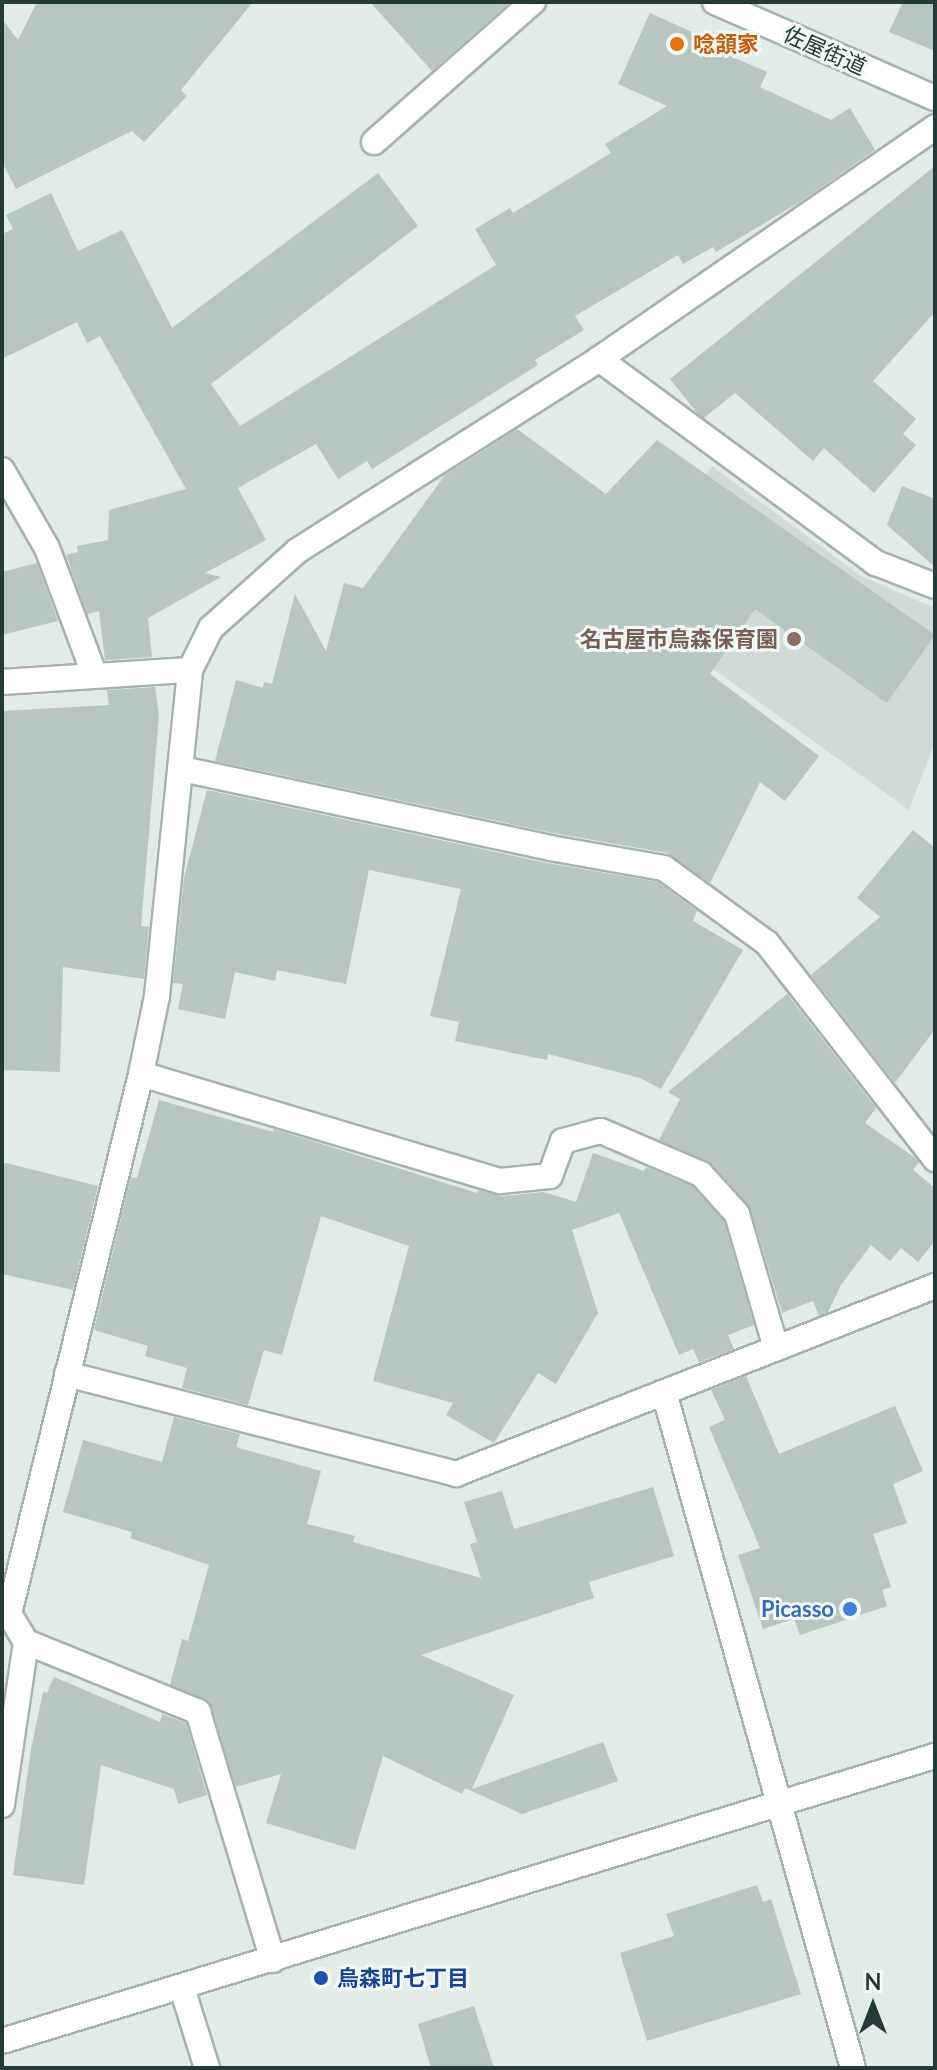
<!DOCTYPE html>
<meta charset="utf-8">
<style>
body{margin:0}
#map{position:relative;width:937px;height:2070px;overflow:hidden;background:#e2ebe8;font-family:Lato,"Noto Sans JP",sans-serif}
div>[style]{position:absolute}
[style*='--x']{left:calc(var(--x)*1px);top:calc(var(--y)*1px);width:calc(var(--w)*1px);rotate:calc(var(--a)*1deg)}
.built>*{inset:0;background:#d0dbd7}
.building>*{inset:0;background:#b7c6c1}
.roads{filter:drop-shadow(2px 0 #a5b3af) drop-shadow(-2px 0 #a5b3af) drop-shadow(0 2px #a5b3af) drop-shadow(0 -2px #a5b3af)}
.minor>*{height:24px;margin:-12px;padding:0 12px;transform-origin:12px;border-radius:12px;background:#fff}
.dots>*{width:22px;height:22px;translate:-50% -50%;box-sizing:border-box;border:4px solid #f2f8f5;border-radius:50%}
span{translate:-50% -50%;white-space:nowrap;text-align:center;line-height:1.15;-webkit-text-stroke:6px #f2f8f5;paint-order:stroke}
.food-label{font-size:22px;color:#c56008;font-weight:700}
.left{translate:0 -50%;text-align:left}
.street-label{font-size:22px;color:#233b36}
.education-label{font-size:22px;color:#785e54;font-weight:700}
.right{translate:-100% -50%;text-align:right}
.shop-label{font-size:22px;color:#366cbe;font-weight:700}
.transit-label{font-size:22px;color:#164399;font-weight:700}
.frame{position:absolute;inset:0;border:4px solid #233b36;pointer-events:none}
.north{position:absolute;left:833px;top:1966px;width:80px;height:80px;-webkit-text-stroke:6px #f2f8f5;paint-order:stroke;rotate:0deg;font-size:22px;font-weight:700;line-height:32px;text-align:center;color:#233b36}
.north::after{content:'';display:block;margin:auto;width:28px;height:36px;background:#233b36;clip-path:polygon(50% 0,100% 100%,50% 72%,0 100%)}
</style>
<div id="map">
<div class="built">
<i style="clip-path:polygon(712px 466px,861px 576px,935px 608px,935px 742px,909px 810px,712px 668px,611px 609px)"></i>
</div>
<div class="building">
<i style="clip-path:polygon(37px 2px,253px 2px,181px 90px,187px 96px,144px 142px,132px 131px,16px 189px,2px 162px,2px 19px,18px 40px)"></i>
<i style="clip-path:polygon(370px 2px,510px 2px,432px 71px)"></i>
<i style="clip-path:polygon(903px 2px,935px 2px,935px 51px,889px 32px)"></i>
<i style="clip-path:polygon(650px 13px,714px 42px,712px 48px,767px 72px,760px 87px,831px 120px,850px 108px,875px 150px,800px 202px,716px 252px,713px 247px,683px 264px,678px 255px,575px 316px,584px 330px,535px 360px,538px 365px,372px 469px,367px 461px,338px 479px,316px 444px,238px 488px,266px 540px,205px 573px,221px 577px,148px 618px,152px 657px,105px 660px,99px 611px,87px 614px,66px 555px,78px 552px,77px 546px,108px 540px,109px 510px,186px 489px,100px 336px,87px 343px,77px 322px,2px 359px,2px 234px,13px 229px,6px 215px,51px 193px,78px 251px,122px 230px,172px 328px,378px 173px,418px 226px,211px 384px,240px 426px,496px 265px,475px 229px,510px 208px,513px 213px,611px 153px,605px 144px,667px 106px,618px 84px)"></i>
<i style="clip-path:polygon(935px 166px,935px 312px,873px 381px,916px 419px,903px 434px,916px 445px,874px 493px,824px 448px,813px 461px,735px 393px,704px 418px,697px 413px,670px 379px)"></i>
<i style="clip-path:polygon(517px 429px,606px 494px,657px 440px,935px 635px,887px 703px,755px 609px,710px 674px,819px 756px,785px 801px,760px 782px,710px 883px,667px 853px,553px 833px,215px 761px,236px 680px,263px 688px,264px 682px,272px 684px,295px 594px,326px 651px,344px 583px,363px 588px,445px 475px)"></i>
<i style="clip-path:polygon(902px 486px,935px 499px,935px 567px,887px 525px)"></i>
<i style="clip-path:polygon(37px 563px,58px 621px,2px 635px,2px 572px)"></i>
<i style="clip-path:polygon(155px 687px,159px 716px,141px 926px,149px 927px,144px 979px,63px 967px,60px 1072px,2px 1070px,2px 711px,109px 705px,107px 690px)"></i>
<i style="clip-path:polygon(207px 790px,547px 863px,658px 882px,697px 911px,693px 921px,743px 950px,661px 1089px,640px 1078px,548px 1054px,547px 1060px,455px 1041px,459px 1022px,430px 1016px,461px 889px,369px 870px,346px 984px,277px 970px,275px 981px,235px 972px,225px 1019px,178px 1009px,183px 984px,173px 983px,184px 878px)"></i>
<i style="clip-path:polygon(913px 830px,935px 848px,935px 1029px,895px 1083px,811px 975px,880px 917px,857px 898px)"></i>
<i style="clip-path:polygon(787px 994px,876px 1108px,865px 1123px,914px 1157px,919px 1162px,913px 1170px,935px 1188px,935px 1241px,918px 1262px,901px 1248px,890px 1261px,871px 1245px,841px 1285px,828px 1312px,819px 1316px,813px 1301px,782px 1313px,749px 1205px,712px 1164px,659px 1140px,680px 1099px,668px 1092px)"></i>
<i style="clip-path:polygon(159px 1100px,273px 1132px,274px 1129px,477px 1193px,478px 1190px,502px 1196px,544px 1192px,576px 1202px,593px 1153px,644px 1171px,646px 1167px,692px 1186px,724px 1221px,754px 1325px,728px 1335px,734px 1349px,699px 1362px,693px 1349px,679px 1355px,619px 1213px,572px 1230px,598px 1313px,556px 1384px,538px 1373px,494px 1443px,446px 1415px,453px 1403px,373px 1381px,409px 1246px,321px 1216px,282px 1355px,264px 1350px,248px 1405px,182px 1388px,187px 1368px,145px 1356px,148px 1346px,94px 1330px,131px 1177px,137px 1178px)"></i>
<i style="clip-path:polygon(2px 1162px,98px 1186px,73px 1290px,2px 1274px)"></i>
<i style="clip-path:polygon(746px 1376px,779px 1454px,895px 1406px,923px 1471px,893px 1484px,907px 1523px,873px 1534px,891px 1587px,882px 1590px,887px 1606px,800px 1635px,794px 1619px,763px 1629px,738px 1555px,760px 1548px,709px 1427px,725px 1420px,711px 1390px)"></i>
<i style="clip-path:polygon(174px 1417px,240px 1434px,236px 1447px,321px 1471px,307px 1524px,355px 1536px,353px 1542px,481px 1578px,470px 1544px,477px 1542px,464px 1502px,502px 1491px,514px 1529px,653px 1487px,674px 1556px,589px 1582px,594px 1598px,421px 1655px,514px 1695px,472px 1789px,603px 1742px,618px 1781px,522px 1814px,465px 1788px,462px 1794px,383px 1756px,355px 1850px,266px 1823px,281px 1774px,236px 1787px,209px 1702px,170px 1685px,182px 1639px,188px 1641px,209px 1565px,130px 1538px,132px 1532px,63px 1512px,83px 1440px,162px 1462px)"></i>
<i style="clip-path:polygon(54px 1677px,160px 1722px,162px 1714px,186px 1723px,207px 1795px,178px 1804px,174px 1789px,101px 1765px,84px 1885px,13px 1875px,31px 1749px,43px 1692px,47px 1693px)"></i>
<i style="clip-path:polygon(757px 1885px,763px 1902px,771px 1899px,801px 1994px,647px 2041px,620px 1953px,674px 1936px,666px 1914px)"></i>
<i style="clip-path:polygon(474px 2006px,494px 2068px,431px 2068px,418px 2024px)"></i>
</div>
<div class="roads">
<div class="minor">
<i style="--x:715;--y:2;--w:240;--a:23.6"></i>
<i style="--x:374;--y:142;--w:212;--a:-41.4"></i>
<i style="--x:599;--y:359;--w:344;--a:36.4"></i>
<i style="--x:876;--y:563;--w:63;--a:21.3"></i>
<i style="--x:2;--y:470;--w:90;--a:60"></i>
<i style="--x:47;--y:548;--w:134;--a:69.5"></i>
<i style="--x:2;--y:682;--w:188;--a:-3.7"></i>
<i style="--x:190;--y:670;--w:47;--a:-63.4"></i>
<i style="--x:211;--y:628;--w:115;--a:-41.8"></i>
<i style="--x:297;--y:551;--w:358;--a:-32.4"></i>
<i style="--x:599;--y:359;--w:408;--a:-34.6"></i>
<i style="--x:182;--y:769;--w:376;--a:12.1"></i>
<i style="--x:550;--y:848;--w:116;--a:10"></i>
<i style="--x:664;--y:868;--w:127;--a:36.1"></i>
<i style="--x:767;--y:943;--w:274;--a:52.1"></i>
<i style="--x:141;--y:1074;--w:375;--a:16.6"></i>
<i style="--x:500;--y:1181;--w:50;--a:-5.7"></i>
<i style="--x:550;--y:1176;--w:37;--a:-70"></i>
<i style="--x:563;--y:1141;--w:39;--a:-15"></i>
<i style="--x:601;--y:1131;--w:109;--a:23.3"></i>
<i style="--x:701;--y:1174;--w:54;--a:48"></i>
<i style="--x:737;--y:1214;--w:140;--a:73.8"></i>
<i style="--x:67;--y:1374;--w:402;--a:14.4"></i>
<i style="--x:456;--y:1474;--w:515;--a:-21.43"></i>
<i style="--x:664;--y:1392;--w:702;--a:74.38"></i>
<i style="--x:26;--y:1642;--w:186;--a:22.1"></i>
<i style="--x:198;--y:1712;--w:259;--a:73.2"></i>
<i style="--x:2;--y:1805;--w:165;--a:-81.6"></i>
<i style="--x:26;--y:1642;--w:33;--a:-121"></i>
<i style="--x:9;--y:1614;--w:556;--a:-76.26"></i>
<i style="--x:141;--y:1074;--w:80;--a:-78.4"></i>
<i style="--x:157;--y:996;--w:328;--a:-84.2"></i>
<i style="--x:182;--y:1988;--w:84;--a:72.6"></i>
<i style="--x:2;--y:2041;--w:976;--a:-16.99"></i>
</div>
</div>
<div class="dots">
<i style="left:677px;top:44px;background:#e8710a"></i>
<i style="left:794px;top:639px;background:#8d6e63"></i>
<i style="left:850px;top:1609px;background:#3f7fe0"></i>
<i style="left:321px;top:1978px;background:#1a4fb4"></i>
</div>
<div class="food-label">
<span class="left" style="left:693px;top:44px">唸頷家</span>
</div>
<div class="street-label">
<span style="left:825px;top:50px;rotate:24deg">佐屋街道</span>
</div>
<div class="education-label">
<span class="right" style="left:778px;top:639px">名古屋市烏森保育園</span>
</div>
<div class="shop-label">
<span class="right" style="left:834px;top:1609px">Picasso</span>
</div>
<div class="transit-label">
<span class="left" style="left:337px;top:1978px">烏森町七丁目</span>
</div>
<div class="frame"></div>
<div class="north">N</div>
</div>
